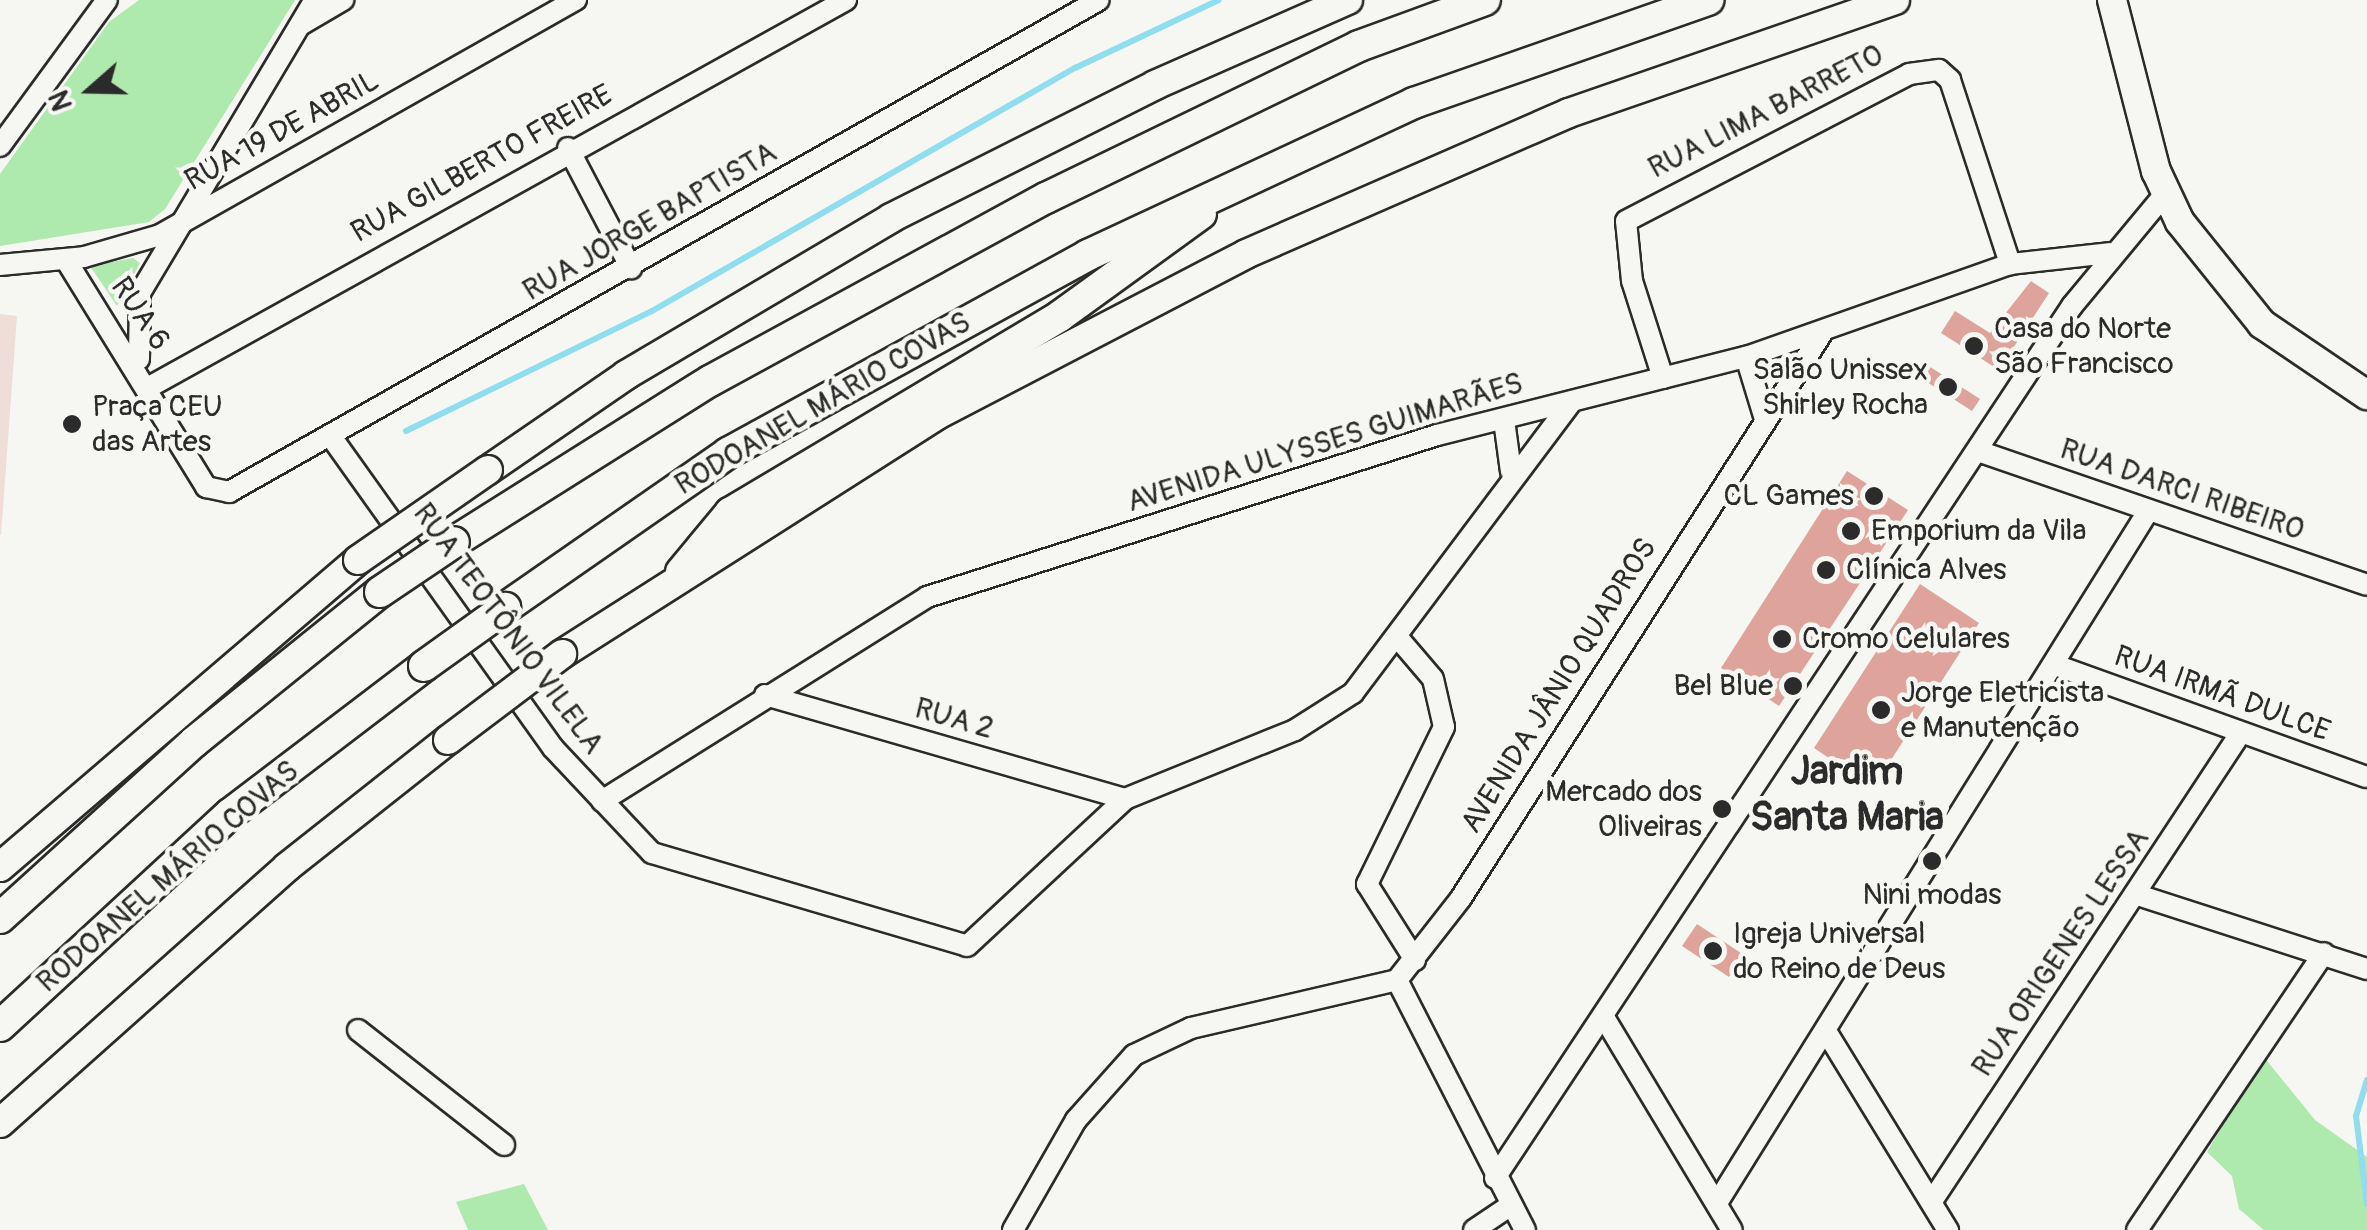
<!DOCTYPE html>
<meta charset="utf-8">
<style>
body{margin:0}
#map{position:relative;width:2367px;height:1230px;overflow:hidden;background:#f6f6f2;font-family:Pangolin,sans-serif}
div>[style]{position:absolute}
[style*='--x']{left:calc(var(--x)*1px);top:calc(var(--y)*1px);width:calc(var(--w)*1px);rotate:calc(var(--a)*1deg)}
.built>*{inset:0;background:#efddd8}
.green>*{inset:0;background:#aee9ad}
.stream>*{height:6px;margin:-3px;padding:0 3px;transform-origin:3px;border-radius:3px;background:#8fddee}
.building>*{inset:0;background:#dea49c}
.roads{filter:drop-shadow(2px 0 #2b2b2b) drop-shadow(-2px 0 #2b2b2b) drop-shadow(0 2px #2b2b2b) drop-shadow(0 -2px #2b2b2b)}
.minor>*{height:20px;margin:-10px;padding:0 10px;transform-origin:10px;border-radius:10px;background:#f6f6f2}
.major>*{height:28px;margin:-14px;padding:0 14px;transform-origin:14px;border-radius:14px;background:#f6f6f2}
.highway>*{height:30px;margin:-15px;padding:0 15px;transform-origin:15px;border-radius:15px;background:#f6f6f2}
.bridges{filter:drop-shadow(2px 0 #2b2b2b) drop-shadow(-2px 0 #2b2b2b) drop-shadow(0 2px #2b2b2b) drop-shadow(0 -2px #2b2b2b)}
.major-bridge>*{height:28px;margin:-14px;padding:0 14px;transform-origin:14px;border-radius:14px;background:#f6f6f2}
.highway-bridge>*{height:30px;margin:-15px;padding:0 15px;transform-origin:15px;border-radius:15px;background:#f6f6f2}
.dots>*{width:28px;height:28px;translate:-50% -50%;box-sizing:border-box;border:5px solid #f6f6f2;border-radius:50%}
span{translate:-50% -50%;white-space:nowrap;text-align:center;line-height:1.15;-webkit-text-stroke:9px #f6f6f2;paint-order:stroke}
.street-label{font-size:30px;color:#2b2b2b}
.poi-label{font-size:30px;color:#2b2b2b}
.left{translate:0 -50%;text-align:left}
.right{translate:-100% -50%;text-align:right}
.district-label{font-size:40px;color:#2b2b2b;font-weight:700}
.north{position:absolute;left:40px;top:40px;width:100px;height:100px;-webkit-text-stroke:8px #f6f6f2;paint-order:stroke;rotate:250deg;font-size:28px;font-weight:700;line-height:40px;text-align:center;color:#2b2b2b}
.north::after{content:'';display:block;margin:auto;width:35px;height:45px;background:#2b2b2b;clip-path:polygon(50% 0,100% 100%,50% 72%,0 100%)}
</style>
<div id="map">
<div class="built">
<i style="clip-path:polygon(0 314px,17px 316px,1px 535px,0 535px)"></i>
</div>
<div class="green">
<i style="clip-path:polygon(139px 0,295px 0,165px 209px,149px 222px,0 246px,0 174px,109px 22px)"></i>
<i style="clip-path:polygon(133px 258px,140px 263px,117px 306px,90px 266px)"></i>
<i style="clip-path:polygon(2263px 1056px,2315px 1120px,2367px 1157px,2367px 1230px,2264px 1230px,2239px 1209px,2232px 1176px,2207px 1152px)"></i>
<i style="clip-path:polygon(524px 1184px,548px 1230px,468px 1230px,456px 1202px)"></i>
</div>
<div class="stream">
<i style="--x:406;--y:431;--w:274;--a:-26"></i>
<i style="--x:652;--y:311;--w:488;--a:-29.9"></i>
<i style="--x:1075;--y:68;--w:159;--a:-25.3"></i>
<i style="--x:2367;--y:1080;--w:38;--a:107"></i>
<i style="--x:2356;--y:1116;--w:89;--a:82.9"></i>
</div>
<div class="building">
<i style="clip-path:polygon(2031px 281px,2049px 293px,1999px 370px,1941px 333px,1955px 311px,1990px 333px)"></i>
<i style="clip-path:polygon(1924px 363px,1980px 399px,1972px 411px,1916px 375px)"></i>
<i style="clip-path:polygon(1847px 471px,1908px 510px,1779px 706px,1721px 668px)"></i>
<i style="clip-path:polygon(1920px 584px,1979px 623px,1882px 774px,1858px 758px,1850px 772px,1814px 748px)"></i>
<i style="clip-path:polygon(1697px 924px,1744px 955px,1729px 977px,1682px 946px)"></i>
</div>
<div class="roads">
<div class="minor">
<i style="--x:302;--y:24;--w:48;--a:-30.3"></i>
<i style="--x:0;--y:146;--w:181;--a:-53.8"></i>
<i style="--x:568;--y:148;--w:136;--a:62.3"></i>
<i style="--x:66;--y:260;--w:267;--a:58.3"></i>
<i style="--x:206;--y:487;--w:24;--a:12"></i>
<i style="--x:229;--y:492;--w:999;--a:-29.49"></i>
<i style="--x:0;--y:265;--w:84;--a:-5.4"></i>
<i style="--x:84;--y:257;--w:79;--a:-16.1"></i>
<i style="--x:160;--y:235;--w:478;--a:-29.5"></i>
<i style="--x:1746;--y:357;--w:65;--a:73"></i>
<i style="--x:139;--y:359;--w:66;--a:-89.1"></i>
<i style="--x:140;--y:293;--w:341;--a:-59.2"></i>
<i style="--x:1663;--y:378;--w:102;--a:-107.7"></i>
<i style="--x:1632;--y:281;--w:60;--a:-95.7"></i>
<i style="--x:1626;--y:221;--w:319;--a:-27.4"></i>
<i style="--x:1909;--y:74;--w:30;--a:-8"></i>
<i style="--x:1939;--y:70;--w:15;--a:42"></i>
<i style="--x:1950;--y:80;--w:194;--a:71.9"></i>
<i style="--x:151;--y:386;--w:795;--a:-29.05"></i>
<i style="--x:1504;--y:420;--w:52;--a:82.3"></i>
<i style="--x:332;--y:438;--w:381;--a:54.5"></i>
<i style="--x:553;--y:748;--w:144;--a:46.7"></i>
<i style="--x:652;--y:853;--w:328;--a:16.4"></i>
<i style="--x:967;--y:946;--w:216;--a:-42.9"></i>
<i style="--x:1125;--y:799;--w:183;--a:-22.1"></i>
<i style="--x:1295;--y:730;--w:69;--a:-32.5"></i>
<i style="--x:1353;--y:693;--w:365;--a:-53.1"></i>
<i style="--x:1978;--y:451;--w:411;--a:19"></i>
<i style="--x:1399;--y:639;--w:52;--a:49.6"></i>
<i style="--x:1433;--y:679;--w:49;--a:77.1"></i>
<i style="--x:1444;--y:727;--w:175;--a:116.1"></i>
<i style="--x:1367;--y:884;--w:90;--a:57.7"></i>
<i style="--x:2058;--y:666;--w:328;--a:19.8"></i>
<i style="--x:765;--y:695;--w:375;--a:16.1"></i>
<i style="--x:602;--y:801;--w:384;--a:-32.1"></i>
<i style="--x:927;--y:597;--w:535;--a:-17.62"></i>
<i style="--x:1437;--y:435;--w:319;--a:-14.2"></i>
<i style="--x:1746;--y:357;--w:280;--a:-19.4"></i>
<i style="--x:2010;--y:264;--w:101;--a:-6.3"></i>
<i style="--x:2138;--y:895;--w:241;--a:17.9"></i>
<i style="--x:1397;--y:980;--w:104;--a:-52"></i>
<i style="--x:1461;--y:898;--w:670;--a:-57.42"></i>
<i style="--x:1397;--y:980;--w:281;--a:62.9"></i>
<i style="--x:1605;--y:1019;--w:246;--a:59"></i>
<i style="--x:358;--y:1030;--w:186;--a:38.2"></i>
<i style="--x:1829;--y:1036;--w:228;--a:58.5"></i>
<i style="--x:1495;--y:1178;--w:1046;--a:-56.51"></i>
<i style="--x:2072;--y:306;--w:146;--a:-50.3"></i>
<i style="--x:1932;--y:1201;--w:556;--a:-56.6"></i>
<i style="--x:1717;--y:1203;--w:813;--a:-58.07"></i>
<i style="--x:1013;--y:1230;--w:127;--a:-60.2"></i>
<i style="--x:1076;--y:1120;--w:87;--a:-48.3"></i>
<i style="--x:1134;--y:1055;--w:63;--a:-25.3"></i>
<i style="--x:1191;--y:1028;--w:212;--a:-13.1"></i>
<i style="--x:1474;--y:1230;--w:45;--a:-34"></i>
<i style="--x:2137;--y:1230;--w:334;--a:-56"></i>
</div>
<div class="major">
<i style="--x:2112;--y:0;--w:177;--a:75.6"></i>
<i style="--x:2156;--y:171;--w:56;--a:64.8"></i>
<i style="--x:2180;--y:222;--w:131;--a:51.2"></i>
<i style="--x:2262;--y:324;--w:127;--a:34.1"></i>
<i style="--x:488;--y:470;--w:168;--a:-34.5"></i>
<i style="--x:626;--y:375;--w:308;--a:-30.6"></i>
<i style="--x:891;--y:218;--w:296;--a:-26.7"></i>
<i style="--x:1155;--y:85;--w:211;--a:-23.8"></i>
<i style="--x:562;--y:654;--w:445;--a:-32.5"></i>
<i style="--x:937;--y:415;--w:348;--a:-27.5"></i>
<i style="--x:1246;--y:254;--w:352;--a:-23.6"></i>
<i style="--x:1569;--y:113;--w:345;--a:-19.1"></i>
<i style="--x:0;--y:867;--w:472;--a:-40.6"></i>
<i style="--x:0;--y:1123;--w:385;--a:-41.7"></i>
<i style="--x:287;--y:867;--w:205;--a:-38.3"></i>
</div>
<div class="highway">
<i style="--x:454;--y:542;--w:302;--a:-32.2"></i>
<i style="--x:710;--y:381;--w:383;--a:-28.6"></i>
<i style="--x:1046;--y:198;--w:348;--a:-25.9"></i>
<i style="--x:1359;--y:46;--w:134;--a:-20.1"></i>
<i style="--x:681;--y:572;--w:77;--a:-50.3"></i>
<i style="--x:730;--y:513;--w:384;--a:-30.8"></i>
<i style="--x:1060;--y:316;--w:174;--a:-35.9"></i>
<i style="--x:505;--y:608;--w:272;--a:-34.8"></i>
<i style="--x:728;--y:453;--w:411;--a:-28.8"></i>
<i style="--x:1088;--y:255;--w:360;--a:-25"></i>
<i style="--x:1414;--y:103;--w:312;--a:-19.3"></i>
<i style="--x:0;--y:918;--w:262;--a:-42.2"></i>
<i style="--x:194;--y:742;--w:239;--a:-38.9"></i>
<i style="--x:0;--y:1026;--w:313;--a:-42.7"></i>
<i style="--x:230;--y:814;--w:244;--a:-37.3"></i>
</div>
</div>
<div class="bridges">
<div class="major-bridge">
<i style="--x:358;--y:560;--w:158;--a:-34.7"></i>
<i style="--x:448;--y:740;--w:143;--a:-37"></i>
</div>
<div class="highway-bridge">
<i style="--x:380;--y:592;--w:89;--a:-34"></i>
<i style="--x:424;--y:666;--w:100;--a:-35.6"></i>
</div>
</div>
<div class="dots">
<i style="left:1974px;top:346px;background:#2b2b2b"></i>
<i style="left:1948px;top:387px;background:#2b2b2b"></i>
<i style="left:72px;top:424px;background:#2b2b2b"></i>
<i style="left:1874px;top:496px;background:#2b2b2b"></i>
<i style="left:1851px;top:531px;background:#2b2b2b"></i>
<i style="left:1826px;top:570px;background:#2b2b2b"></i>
<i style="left:1782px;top:639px;background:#2b2b2b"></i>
<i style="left:1793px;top:686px;background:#2b2b2b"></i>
<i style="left:1881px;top:710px;background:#2b2b2b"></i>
<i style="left:1722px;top:809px;background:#2b2b2b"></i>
<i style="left:1932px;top:861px;background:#2b2b2b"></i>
<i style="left:1713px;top:951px;background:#2b2b2b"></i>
</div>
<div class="street-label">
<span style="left:1766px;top:112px;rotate:-27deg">RUA LIMA BARRETO</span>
<span style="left:282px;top:131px;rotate:-29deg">RUA 19 DE ABRIL</span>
<span style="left:482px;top:164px;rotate:-29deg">RUA GILBERTO FREIRE</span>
<span style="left:650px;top:222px;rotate:-30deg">RUA JORGE BAPTISTA</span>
<span style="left:140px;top:314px;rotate:56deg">RUA 6</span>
<span style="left:823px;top:404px;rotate:-30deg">RODOANEL MÁRIO COVAS</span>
<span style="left:1325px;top:443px;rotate:-17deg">AVENIDA ULYSSES GUIMARÃES</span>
<span style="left:2182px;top:490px;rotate:19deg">RUA DARCI RIBEIRO</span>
<span style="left:508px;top:629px;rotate:54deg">RUA TEOTÔNIO VILELA</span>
<span style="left:1559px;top:686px;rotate:-58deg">AVENIDA JÂNIO QUADROS</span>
<span style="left:2222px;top:694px;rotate:20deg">RUA IRMÃ DULCE</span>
<span style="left:954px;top:719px;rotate:16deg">RUA 2</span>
<span style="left:168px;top:877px;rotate:-41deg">RODOANEL MÁRIO COVAS</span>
<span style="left:2061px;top:953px;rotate:-56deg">RUA ORIGENES LESSA</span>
</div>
<div class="poi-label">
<span class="left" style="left:1994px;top:346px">Casa do Norte<br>São Francisco</span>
<span class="right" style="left:1928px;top:387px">Salão Unissex<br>Shirley Rocha</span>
<span class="left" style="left:92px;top:424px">Praça CEU<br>das Artes</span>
<span class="right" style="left:1854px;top:496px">CL Games</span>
<span class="left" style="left:1871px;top:531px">Emporium da Vila</span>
<span class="left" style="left:1846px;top:570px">Clínica Alves</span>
<span class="left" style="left:1802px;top:639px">Cromo Celulares</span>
<span class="right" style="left:1773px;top:686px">Bel Blue</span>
<span class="left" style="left:1901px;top:710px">Jorge Eletricista<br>e Manutenção</span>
<span class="right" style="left:1702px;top:809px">Mercado dos<br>Oliveiras</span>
<span style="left:1932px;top:895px">Nini modas</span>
<span class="left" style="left:1733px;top:951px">Igreja Universal<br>do Reino de Deus</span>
</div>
<div class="district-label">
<span style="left:1847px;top:795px">Jardim<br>Santa Maria</span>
</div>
<div class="north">N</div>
</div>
